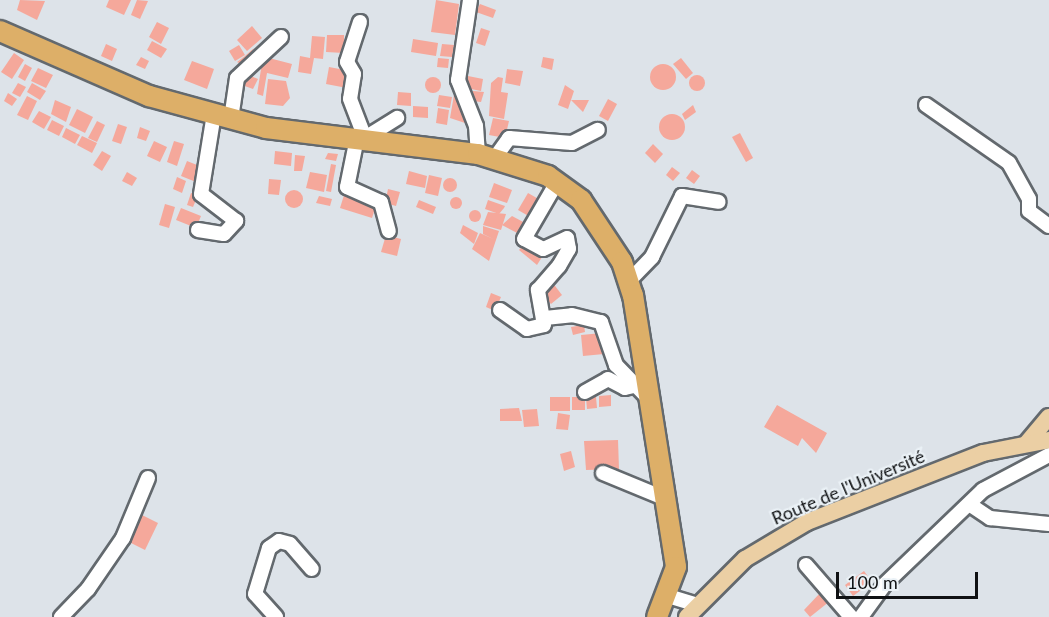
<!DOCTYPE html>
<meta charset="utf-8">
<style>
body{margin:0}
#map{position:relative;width:1049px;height:617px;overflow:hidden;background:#dde3e9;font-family:Lato,sans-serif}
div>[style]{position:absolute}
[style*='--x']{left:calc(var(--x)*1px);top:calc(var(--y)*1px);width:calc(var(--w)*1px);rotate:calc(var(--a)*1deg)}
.building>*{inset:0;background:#f5a89b}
.round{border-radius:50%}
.roads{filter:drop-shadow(2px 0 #63696e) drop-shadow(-2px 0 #63696e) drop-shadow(0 2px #63696e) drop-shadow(0 -2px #63696e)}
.minor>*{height:14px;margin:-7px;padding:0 7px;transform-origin:7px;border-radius:7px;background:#fff}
.major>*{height:16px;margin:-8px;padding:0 8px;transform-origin:8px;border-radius:8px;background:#ebcfa4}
.highway>*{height:20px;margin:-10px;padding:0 10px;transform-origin:10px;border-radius:10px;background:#ddaf68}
span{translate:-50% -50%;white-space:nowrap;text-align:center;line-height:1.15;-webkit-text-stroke:4.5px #eaf1f6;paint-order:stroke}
.street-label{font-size:18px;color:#0f1113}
.scale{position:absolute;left:836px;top:572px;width:142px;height:27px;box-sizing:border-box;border:3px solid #0f1113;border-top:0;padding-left:8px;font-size:18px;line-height:21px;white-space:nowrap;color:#0f1113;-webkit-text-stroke:4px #eaf1f6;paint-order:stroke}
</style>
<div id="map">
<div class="building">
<i style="clip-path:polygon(20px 0,45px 1px,37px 20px,17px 10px)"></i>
<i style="clip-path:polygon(109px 0,131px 0,124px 15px,106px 7px)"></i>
<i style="clip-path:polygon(137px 0,148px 1px,140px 19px,131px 15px)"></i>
<i style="clip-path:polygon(436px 0,459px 4px,455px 35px,431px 32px)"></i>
<i style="clip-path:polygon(480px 4px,496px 10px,493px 18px,476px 12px)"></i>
<i style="clip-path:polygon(157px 22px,169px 28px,161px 44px,149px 37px)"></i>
<i style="clip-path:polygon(252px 26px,262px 38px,247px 51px,237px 40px)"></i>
<i style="clip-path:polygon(481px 28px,490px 31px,485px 46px,476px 43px)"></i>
<i style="clip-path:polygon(327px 35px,344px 35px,344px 53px,326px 52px)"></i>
<i style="clip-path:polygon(312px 36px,325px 37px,323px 59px,314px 58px,311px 74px,298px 72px,300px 56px,310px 58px)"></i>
<i style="clip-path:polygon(413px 39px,438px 43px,436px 56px,411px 52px)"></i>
<i style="clip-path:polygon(152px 41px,167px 49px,161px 58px,147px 50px)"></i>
<i style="clip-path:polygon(106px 44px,117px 49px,112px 61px,101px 56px)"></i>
<i style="clip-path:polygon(442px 44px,454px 45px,452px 57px,440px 56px)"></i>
<i style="clip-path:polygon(239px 45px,245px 55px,235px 61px,229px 51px)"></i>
<i style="clip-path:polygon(277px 45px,279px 51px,269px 58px,292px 64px,288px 78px,267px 73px,263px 96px,257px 94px,263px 57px)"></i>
<i style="clip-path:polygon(254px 48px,243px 65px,237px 62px,245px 56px)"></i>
<i style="clip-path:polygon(14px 53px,24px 60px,12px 79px,1px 72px)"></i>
<i style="clip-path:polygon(141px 57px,149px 61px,145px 69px,136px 65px)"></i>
<i style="clip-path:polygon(543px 57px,554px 59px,552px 70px,541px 67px)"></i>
<i style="clip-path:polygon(438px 58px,449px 59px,448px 68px,437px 67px)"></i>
<i style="clip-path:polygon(681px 58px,693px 73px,686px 79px,673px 64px)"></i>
<i style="clip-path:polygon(192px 61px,214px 69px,207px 89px,184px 80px)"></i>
<i style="clip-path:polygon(25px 64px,32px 68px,25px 81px,18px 77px)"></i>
<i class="round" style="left:650px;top:64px;width:26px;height:26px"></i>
<i style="clip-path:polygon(329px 67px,350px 71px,347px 88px,326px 84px)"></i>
<i style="clip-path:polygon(38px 68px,53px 75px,46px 88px,31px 81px)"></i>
<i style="clip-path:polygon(507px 69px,523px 71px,520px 86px,505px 83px)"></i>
<i style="clip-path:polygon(246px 74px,258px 79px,253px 89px,242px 85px)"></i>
<i class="round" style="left:689px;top:75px;width:16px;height:16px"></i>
<i style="clip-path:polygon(468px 76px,483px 79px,481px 91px,466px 88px)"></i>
<i style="clip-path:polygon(498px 77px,503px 78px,501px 92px,508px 93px,504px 119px,489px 116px,491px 83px)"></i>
<i class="round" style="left:425px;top:77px;width:16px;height:16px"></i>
<i style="clip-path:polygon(268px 79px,286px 81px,290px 98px,283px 106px,265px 104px)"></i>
<i style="clip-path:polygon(18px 83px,26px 87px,20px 97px,12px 93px)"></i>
<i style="clip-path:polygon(32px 83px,46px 91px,40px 100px,27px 92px)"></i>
<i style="clip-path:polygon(565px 85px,574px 91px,571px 100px,589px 100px,583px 112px,571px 100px,568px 109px,558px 105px)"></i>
<i style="clip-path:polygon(473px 91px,484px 92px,481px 102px,472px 101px)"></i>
<i style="clip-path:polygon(398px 92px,411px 93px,411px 106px,397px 105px)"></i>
<i style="clip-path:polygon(8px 93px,17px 99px,12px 106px,4px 101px)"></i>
<i style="clip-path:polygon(439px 95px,452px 97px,450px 108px,437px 106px)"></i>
<i style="clip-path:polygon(454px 95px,468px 112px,465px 123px,450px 118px)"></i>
<i style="clip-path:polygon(27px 96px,37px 101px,28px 120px,17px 115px)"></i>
<i style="clip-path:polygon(608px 99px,617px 104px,608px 121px,599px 116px)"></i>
<i style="clip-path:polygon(55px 100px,71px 107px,66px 122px,51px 114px)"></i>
<i style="clip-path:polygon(693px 105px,696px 112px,685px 120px,682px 114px)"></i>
<i style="clip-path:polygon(413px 106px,428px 107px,428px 118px,413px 117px)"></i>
<i style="clip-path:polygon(438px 108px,449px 110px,447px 125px,436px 123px)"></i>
<i style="clip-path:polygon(77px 109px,93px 117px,85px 133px,69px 125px)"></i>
<i style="clip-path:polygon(39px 111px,51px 117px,44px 129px,32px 122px)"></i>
<i class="round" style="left:659px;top:114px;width:26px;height:26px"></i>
<i style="clip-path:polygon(493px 118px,509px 121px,505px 138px,489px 135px)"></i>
<i style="clip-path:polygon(52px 120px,64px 126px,59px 136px,47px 130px)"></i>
<i style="clip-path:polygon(97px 121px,105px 125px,97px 142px,88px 138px)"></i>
<i style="clip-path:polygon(118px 124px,127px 127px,121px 144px,112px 141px)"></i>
<i style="clip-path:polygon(140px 127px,150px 131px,146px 141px,137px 138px)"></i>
<i style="clip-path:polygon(66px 128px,80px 135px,75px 144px,62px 137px)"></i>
<i style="clip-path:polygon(740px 133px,753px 158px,746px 162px,732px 137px)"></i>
<i style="clip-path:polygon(82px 136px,97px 143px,92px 153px,77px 145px)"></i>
<i style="clip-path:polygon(154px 141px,167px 147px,160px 162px,147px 156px)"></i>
<i style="clip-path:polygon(174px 141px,184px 144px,177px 166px,167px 162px)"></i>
<i style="clip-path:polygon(653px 144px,663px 154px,655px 163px,645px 153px)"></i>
<i style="clip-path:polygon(102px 151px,111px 156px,102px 171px,93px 165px)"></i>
<i style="clip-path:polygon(275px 151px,292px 153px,291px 166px,274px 164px)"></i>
<i style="clip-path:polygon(328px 153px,338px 154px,336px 161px,325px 159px)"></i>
<i style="clip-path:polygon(295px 155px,305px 156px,302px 171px,294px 171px)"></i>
<i style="clip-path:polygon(187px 161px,202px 167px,196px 182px,181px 176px)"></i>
<i style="clip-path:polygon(331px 164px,336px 165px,331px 192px,326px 191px)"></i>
<i style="clip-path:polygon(672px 167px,680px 173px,673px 181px,666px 175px)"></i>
<i style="clip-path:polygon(692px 170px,700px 176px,694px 184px,686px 178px)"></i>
<i style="clip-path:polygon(409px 171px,427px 176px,425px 188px,406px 184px)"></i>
<i style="clip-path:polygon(127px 172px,137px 178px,132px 186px,122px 181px)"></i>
<i style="clip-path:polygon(310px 172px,327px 175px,324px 192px,306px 188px)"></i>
<i style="clip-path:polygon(429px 175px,442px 178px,438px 196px,425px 193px)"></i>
<i style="clip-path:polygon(177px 177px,186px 181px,182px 193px,173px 189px)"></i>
<i class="round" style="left:443px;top:178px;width:14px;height:14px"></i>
<i style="clip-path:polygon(269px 179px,281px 180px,279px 195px,268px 194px)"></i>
<i style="clip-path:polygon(494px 183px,512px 190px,507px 203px,489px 197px)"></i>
<i style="clip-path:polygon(388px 189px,400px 192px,396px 206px,385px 203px)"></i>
<i class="round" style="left:285px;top:190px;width:18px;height:18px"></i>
<i style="clip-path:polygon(345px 192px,377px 202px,372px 218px,340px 208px)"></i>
<i style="clip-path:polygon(191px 193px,198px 195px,193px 207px,187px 205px)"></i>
<i style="clip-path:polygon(528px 193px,542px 201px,532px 218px,518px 210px)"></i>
<i style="clip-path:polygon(319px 196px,332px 199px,330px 206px,316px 203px)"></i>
<i class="round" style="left:450px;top:197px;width:12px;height:12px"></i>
<i style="clip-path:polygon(419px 200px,436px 207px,433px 214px,416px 207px)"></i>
<i style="clip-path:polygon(488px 200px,505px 206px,504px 208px,499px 214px,485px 209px)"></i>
<i style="clip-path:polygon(165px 204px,175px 207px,169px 228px,159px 225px)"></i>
<i style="clip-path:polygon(181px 208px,201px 216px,196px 228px,176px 220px)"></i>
<i class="round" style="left:469px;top:210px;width:12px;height:12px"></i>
<i style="clip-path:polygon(488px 212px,506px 214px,501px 230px,483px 225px)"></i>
<i style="clip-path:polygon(512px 216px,527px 224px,521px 235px,502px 225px)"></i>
<i style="clip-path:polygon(463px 225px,478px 233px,474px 244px,460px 233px)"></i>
<i style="clip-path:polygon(483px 226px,499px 231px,489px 261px,472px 249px,480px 233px,493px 239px,483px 234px)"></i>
<i style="clip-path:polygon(386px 235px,401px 239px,397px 256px,381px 252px)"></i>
<i style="clip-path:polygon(525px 243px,542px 257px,537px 265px,519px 250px)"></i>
<i style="clip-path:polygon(552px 282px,562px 295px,551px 304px,540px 292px)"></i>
<i style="clip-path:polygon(491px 293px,501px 297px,495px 311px,486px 307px)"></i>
<i style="clip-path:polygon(584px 325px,585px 332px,573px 335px,571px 327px)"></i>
<i style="clip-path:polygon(602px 333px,604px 354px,583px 356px,581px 335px)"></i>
<i style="clip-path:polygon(611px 395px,611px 406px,599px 407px,599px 396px)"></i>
<i style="clip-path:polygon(550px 397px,570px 397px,570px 411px,550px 411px)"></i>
<i style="clip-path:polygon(572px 397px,585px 397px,585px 410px,572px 410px)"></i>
<i style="clip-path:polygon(596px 397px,597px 408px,587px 409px,586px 398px)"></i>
<i style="clip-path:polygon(777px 405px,827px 433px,816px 453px,802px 438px,798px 446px,764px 427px)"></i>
<i style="clip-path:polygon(519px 408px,522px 421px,500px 421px,500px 409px)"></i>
<i style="clip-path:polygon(537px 409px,539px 426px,524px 427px,522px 410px)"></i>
<i style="clip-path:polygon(558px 413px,570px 415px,568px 430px,556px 429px)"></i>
<i style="clip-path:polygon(618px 440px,619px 469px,586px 470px,584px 441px)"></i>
<i style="clip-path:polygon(571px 451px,575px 467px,564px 471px,560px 454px)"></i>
<i style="clip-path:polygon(142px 515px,158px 523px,145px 550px,129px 542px)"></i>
<i style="clip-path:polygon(864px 571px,872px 582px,853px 596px,845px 585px)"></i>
<i style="clip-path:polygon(821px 592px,830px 601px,810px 617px,804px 610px)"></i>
</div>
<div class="roads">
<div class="minor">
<i style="--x:470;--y:0;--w:81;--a:98.5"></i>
<i style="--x:458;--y:80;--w:49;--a:68.6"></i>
<i style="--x:476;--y:126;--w:28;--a:86"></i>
<i style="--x:360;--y:22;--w:42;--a:108"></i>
<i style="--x:347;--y:62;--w:14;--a:60"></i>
<i style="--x:354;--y:74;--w:25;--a:99"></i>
<i style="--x:350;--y:99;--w:42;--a:69"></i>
<i style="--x:926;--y:105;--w:101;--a:34.9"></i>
<i style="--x:1009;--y:163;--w:41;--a:60.9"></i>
<i style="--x:1029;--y:199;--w:12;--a:90"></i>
<i style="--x:1029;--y:211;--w:25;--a:37"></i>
<i style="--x:231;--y:119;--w:41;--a:-81.7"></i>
<i style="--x:237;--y:78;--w:60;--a:-43"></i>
<i style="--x:357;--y:138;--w:50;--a:101.5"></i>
<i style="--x:347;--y:187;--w:37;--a:24"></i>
<i style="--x:381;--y:202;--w:30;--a:75"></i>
<i style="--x:365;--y:138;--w:38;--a:-32"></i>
<i style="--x:494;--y:159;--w:26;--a:-54"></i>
<i style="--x:509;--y:138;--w:63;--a:4.5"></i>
<i style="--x:572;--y:143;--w:29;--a:-27"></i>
<i style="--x:198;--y:230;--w:26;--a:9"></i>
<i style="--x:224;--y:234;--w:18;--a:-47"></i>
<i style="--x:236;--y:221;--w:44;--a:-142.4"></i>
<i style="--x:201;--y:194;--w:81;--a:-80.8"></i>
<i style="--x:628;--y:282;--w:35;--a:-46"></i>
<i style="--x:652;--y:257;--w:68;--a:-63.8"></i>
<i style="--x:682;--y:196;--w:37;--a:9"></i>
<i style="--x:500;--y:310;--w:33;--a:35"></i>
<i style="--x:527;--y:329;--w:17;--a:-13"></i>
<i style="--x:544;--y:325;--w:36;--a:-100"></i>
<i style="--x:538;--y:290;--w:32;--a:-49"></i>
<i style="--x:559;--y:266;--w:20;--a:-60"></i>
<i style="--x:569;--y:249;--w:11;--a:-100"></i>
<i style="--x:567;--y:238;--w:26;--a:155"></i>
<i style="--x:543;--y:249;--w:21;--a:-152"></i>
<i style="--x:524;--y:239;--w:66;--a:-59.9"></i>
<i style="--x:545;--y:318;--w:27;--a:-6"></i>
<i style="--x:572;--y:315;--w:30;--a:14"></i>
<i style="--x:601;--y:322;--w:46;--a:70.8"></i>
<i style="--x:616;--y:365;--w:45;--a:45.9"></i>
<i style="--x:585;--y:392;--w:26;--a:-29"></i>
<i style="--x:608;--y:379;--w:19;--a:28"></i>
<i style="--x:625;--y:388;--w:9;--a:-13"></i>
<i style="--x:603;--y:473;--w:66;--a:22.3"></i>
<i style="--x:972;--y:506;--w:22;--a:34"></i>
<i style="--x:990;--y:518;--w:59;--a:5.8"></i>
<i style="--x:806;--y:565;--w:69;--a:49.1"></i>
<i style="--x:668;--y:596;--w:31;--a:17"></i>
<i style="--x:61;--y:617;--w:39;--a:-46"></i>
<i style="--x:88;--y:589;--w:62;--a:-55.5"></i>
<i style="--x:123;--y:538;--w:65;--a:-67.4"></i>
<i style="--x:276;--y:617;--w:31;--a:-132"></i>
<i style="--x:255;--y:594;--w:48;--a:-73.1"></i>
<i style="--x:269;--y:548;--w:12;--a:-35"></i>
<i style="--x:279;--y:541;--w:11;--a:15"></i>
<i style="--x:290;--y:544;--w:33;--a:49"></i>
<i style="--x:861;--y:617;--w:39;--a:-54"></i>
<i style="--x:884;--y:585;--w:137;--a:-43.8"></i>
<i style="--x:983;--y:490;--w:75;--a:-27.9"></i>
</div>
<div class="major">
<i style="--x:1027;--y:443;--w:34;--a:-50"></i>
<i style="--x:687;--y:617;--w:82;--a:-45"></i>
<i style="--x:745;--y:559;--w:72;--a:-30.8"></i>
<i style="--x:807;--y:522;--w:189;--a:-21.4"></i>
<i style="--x:983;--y:453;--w:67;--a:-11.1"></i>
</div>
<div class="highway">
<i style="--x:0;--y:31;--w:163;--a:23.6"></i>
<i style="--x:149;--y:96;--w:121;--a:15.3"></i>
<i style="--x:266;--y:128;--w:214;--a:7"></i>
<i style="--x:478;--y:154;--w:73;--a:17.4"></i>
<i style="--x:548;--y:176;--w:41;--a:36"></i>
<i style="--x:581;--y:200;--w:74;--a:56.5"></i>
<i style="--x:622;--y:262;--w:35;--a:72"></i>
<i style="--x:633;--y:295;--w:275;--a:81"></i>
<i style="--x:676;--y:567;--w:53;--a:110.8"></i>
</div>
</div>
<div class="street-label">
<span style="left:848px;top:487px;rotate:-23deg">Route de l'Université</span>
</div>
<div class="scale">100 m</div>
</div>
